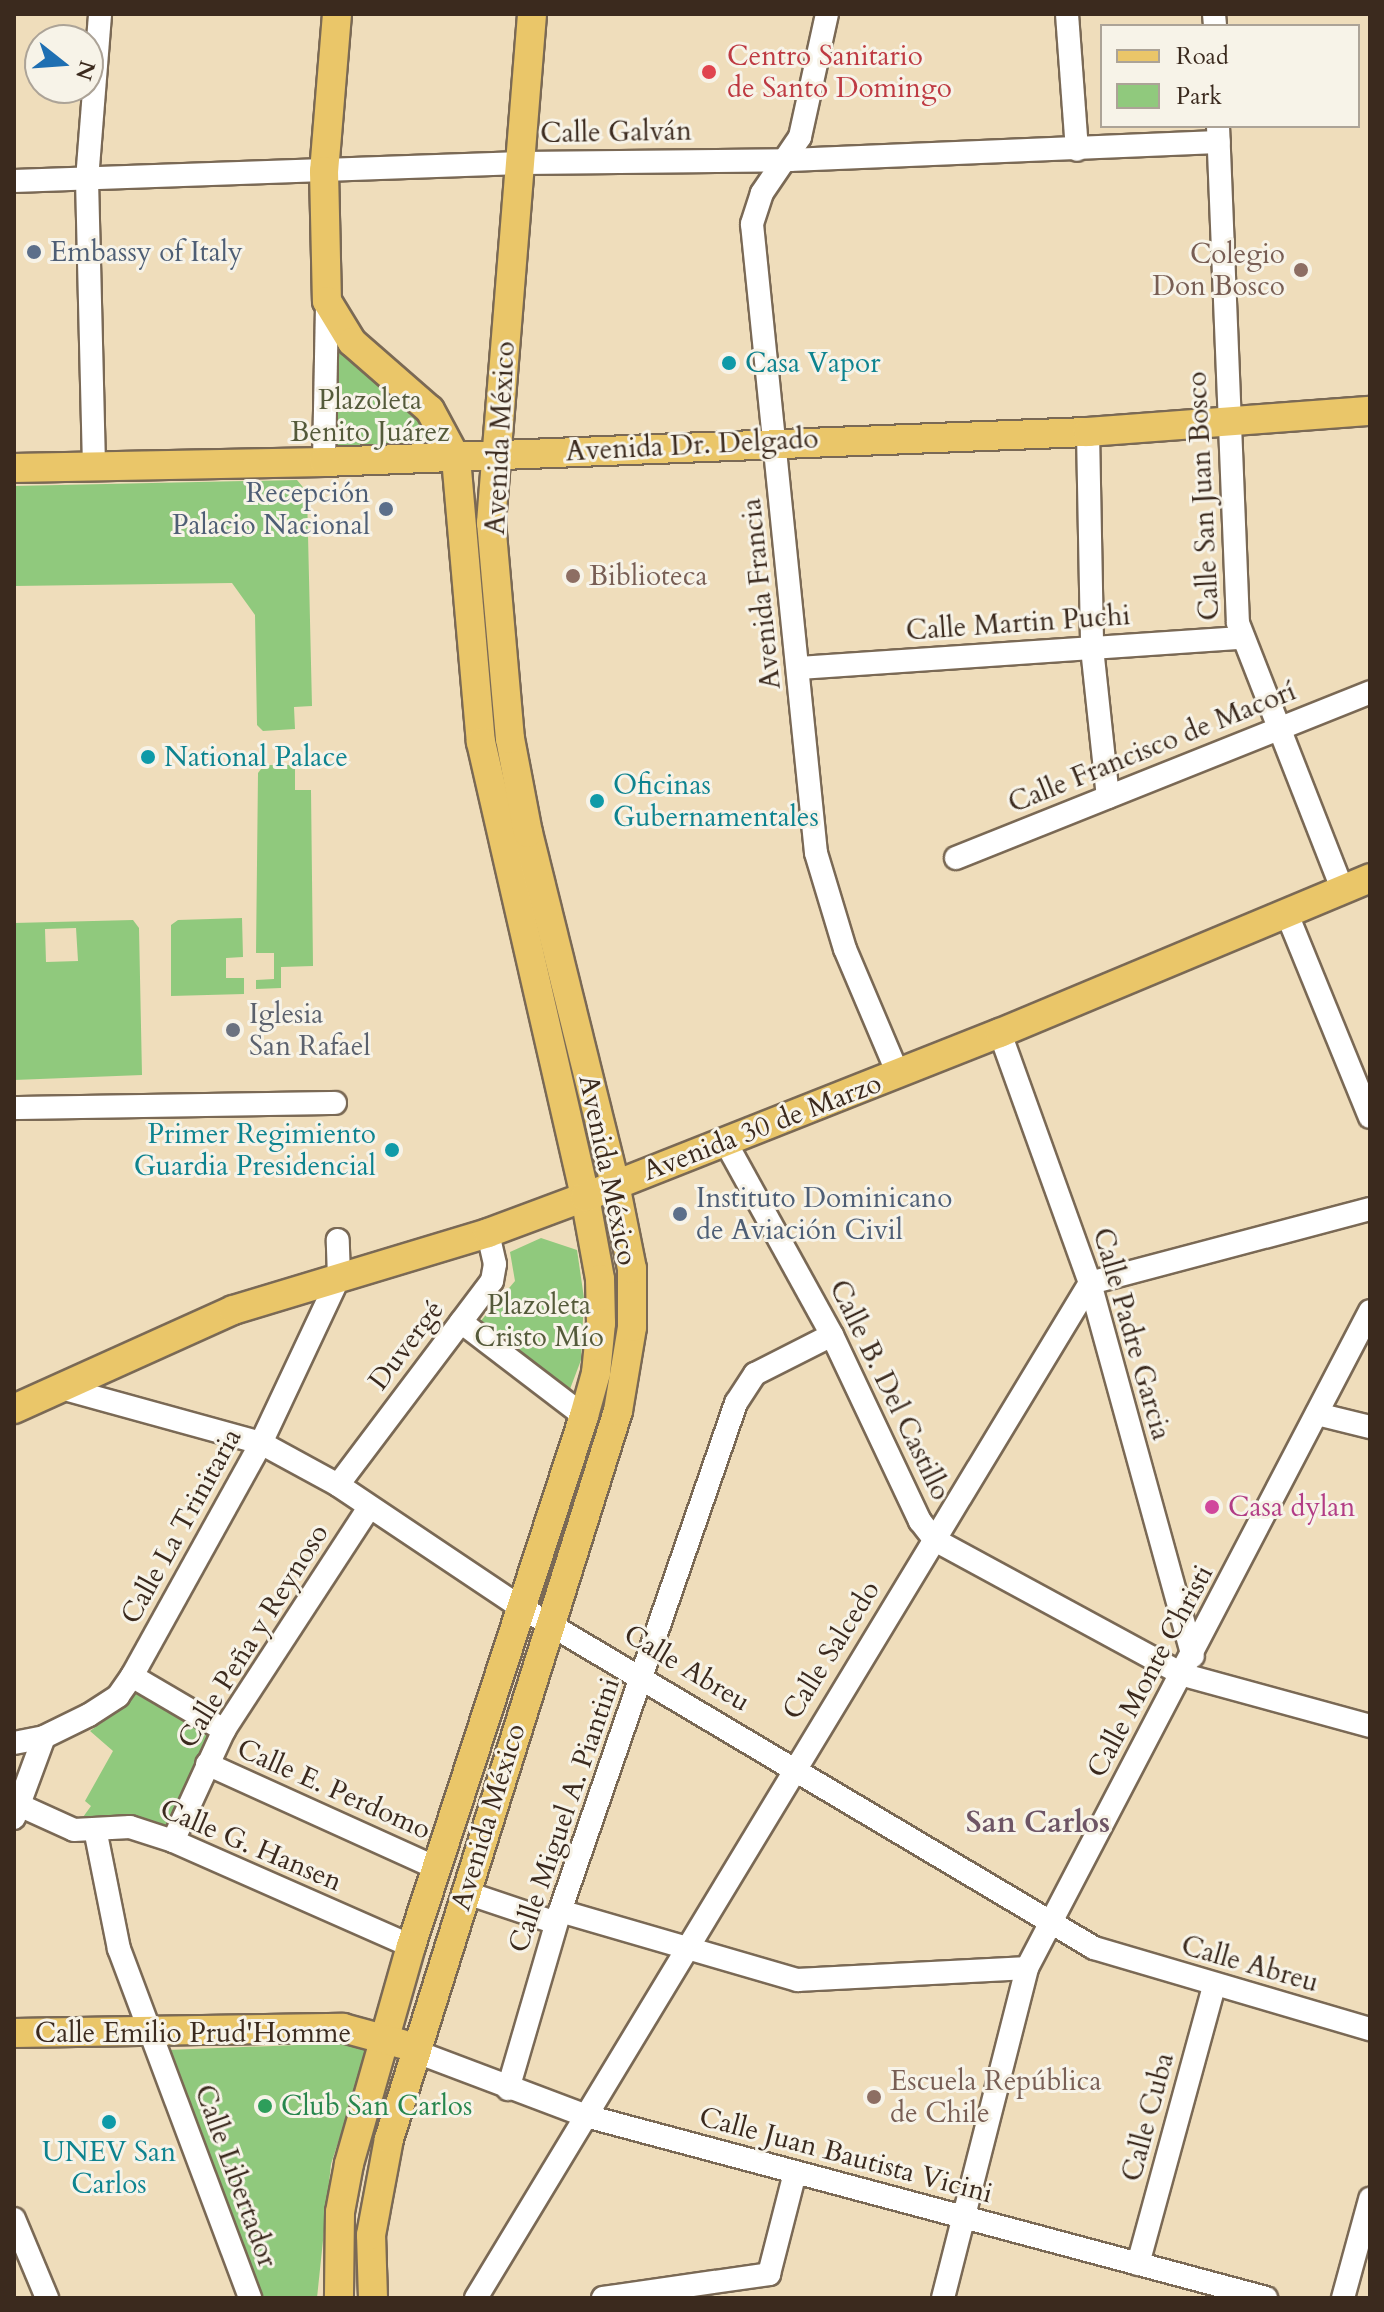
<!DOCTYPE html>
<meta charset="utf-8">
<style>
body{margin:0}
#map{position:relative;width:1384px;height:2312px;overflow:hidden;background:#efddbb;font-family:Cardo,serif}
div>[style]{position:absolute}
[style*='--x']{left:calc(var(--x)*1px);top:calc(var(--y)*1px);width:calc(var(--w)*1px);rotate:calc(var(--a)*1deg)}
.green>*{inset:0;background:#90c97d}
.roads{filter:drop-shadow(2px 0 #7a6955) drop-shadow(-2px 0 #7a6955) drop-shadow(0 2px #7a6955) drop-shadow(0 -2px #7a6955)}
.minor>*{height:22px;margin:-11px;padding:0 11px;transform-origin:11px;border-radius:11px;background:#fff}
.major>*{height:28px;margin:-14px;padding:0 14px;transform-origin:14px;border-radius:14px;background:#eac669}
.dots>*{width:22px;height:22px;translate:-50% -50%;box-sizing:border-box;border:4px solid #f7f3e8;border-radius:50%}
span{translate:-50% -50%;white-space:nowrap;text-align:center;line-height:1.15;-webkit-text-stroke:6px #f7f3e8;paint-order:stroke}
.health-label{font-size:28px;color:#be3a42}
.left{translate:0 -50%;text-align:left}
.street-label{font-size:28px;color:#3b2a1e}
.service-label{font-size:28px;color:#4e5e75}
.right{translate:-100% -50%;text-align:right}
.education-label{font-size:28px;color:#785e54}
.culture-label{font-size:28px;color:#0d838f}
.park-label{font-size:28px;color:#545a3a}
.worship-label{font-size:28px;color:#5b616d}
.hotel-label{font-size:28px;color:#b23c85}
.leisure-label{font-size:28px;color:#27864d}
.neighbourhood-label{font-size:30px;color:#6e5565;font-weight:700}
.frame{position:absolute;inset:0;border:16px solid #3b2a1e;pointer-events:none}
.legend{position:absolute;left:1100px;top:24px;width:260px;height:104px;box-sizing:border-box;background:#f7f3e8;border:2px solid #aca397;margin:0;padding:10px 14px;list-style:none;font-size:24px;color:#3b2a1e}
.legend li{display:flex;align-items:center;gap:16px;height:40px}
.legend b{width:40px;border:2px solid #aca397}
.north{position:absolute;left:24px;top:24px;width:80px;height:80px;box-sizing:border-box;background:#f7f3e8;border:2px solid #aca397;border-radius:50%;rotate:107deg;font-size:22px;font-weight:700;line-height:32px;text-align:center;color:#3b2a1e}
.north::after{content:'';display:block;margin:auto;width:28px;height:36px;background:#1f6fb2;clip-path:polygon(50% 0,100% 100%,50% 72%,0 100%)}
</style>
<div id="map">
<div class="green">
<i style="clip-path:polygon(331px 331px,408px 396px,444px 454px,329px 459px)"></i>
<i style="clip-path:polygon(297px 480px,307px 492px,312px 706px,294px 707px,295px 729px,263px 731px,257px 725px,255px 615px,232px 583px,14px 586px,14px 486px)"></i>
<i style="clip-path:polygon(264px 765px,295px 765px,295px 790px,311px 790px,313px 966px,281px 967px,281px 988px,256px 989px,256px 980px,274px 979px,274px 953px,256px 953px,258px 773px)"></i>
<i style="clip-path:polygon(242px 918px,243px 957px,226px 958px,226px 978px,244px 978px,244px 994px,171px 996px,171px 925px,178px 920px)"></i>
<i style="clip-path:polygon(evenodd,133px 920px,139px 928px,142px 1075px,14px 1080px,14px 923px,133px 920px,76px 928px,78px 961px,46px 962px,45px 929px,76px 928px)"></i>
<i style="clip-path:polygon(541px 1238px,577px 1250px,584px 1298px,581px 1360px,567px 1397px,473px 1330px,515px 1281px,510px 1252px)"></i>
<i style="clip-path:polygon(135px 1690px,214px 1731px,162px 1837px,78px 1824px,91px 1806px,85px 1801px,113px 1751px,90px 1731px,124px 1707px)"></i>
<i style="clip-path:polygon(349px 2043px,369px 2049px,331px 2164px,317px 2298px,264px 2298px,198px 2143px,167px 2050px)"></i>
</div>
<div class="roads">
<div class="minor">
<i style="--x:827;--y:14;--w:126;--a:102.4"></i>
<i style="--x:800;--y:137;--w:68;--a:124.2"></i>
<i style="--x:762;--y:193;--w:33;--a:108"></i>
<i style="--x:752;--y:224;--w:632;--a:84.19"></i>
<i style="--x:816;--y:853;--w:100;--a:73.2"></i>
<i style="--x:845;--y:949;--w:136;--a:67"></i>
<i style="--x:1067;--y:14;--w:136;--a:85.8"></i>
<i style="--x:1214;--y:14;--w:12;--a:85"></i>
<i style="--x:1218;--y:126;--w:497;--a:87.7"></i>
<i style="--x:1238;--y:623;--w:288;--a:68.6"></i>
<i style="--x:14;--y:181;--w:508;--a:-2.03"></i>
<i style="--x:522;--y:163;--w:267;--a:-0.6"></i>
<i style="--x:789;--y:160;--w:430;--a:-2.4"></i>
<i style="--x:1088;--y:432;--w:216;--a:88.9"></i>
<i style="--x:1092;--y:648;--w:150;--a:83.9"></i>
<i style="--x:324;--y:462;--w:161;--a:-88.9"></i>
<i style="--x:94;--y:466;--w:286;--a:-91.4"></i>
<i style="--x:87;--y:180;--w:167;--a:-85.5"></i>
<i style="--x:799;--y:668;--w:443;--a:-3.9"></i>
<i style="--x:956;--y:858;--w:446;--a:-21.8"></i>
<i style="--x:1287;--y:914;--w:219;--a:67.8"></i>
<i style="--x:1000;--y:1033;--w:266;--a:70.2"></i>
<i style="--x:1090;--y:1283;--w:387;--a:74.6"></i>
<i style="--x:14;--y:1108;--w:321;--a:-0.9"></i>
<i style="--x:726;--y:1143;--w:219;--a:61.1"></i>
<i style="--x:832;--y:1335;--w:206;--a:64.7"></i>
<i style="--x:920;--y:1521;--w:24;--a:52"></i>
<i style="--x:935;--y:1540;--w:283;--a:28.5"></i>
<i style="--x:1184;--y:1675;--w:193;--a:15.3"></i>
<i style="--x:461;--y:1322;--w:155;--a:37.4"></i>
<i style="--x:65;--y:1389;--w:203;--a:15.4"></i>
<i style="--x:261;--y:1443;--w:88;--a:28.6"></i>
<i style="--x:338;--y:1485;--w:218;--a:33.8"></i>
<i style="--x:519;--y:1606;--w:669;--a:30.74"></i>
<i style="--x:1094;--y:1948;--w:288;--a:16.4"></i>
<i style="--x:1317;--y:1414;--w:55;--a:13.8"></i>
<i style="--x:338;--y:1485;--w:256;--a:-53"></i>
<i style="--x:492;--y:1281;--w:17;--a:-80"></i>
<i style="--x:495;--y:1264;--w:32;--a:-103"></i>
<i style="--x:132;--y:1676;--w:107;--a:30.4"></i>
<i style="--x:14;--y:1743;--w:31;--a:-11"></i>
<i style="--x:44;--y:1737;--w:50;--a:-26.1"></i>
<i style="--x:89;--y:1715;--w:35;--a:-33"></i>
<i style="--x:118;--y:1696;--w:24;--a:-55"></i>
<i style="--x:132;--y:1676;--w:266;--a:-61"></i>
<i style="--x:261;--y:1443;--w:183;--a:-64.8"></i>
<i style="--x:339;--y:1277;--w:37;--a:-92"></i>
<i style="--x:207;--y:1764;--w:252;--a:24.4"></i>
<i style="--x:19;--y:1805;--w:60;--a:24.4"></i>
<i style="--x:74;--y:1830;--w:56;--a:-3.1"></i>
<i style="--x:130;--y:1827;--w:45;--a:18"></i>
<i style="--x:173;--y:1841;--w:260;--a:23.8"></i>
<i style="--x:14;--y:1818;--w:86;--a:-69.7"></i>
<i style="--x:95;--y:1829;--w:122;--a:78.7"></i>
<i style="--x:119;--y:1949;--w:373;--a:69.4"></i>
<i style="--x:173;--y:1841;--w:122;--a:-65.3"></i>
<i style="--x:224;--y:1730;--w:264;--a:-56.9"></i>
<i style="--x:464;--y:1892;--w:97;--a:18.6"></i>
<i style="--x:560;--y:1911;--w:248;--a:16.2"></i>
<i style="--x:798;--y:1980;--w:229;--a:-3"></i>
<i style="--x:417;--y:2052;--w:181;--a:20.7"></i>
<i style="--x:586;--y:2116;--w:704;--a:14.98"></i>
<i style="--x:508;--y:2089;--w:185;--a:-73.7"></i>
<i style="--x:560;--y:1911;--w:538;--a:-70.89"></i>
<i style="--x:736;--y:1403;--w:35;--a:-57"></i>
<i style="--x:755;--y:1374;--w:86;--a:-26.9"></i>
<i style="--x:14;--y:2219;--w:86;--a:67.3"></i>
<i style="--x:1138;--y:2264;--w:287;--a:-74.7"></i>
<i style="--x:476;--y:2298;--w:1186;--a:-58.83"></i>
<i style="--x:1090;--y:1283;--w:290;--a:-14.8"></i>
<i style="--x:603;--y:2298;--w:168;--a:-8.2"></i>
<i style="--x:769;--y:2274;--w:104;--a:-75.6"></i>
<i style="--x:943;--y:2298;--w:341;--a:-75.7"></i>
<i style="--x:1027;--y:1968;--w:741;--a:-62.43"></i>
<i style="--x:1343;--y:2298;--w:103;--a:-74.7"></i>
</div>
<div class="major">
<i style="--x:337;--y:14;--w:158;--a:94.7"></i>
<i style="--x:324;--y:171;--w:130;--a:88.7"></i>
<i style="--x:327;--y:301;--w:48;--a:58.6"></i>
<i style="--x:352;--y:342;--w:103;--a:41.1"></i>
<i style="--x:430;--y:410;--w:55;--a:61.6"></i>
<i style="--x:456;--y:458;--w:285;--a:85"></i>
<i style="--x:481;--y:742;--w:467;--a:77.1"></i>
<i style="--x:585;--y:1197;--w:83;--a:79.6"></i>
<i style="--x:600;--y:1279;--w:44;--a:88.7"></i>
<i style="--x:601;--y:1323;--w:50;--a:95.7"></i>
<i style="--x:596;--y:1373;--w:45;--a:105.6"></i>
<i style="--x:584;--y:1416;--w:558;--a:108.08"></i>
<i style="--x:411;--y:1946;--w:227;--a:105.9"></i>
<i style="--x:349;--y:2164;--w:49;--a:100.6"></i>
<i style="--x:340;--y:2212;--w:86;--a:90.7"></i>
<i style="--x:14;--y:468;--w:310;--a:-1.1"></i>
<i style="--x:324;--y:462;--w:765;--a:-2.25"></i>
<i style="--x:1088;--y:432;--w:283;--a:-4.3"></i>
<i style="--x:14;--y:1409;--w:240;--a:-24.3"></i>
<i style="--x:233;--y:1310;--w:266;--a:-16.8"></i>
<i style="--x:488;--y:1233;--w:103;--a:-20.4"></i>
<i style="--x:585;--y:1197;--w:446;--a:-21.6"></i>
<i style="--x:1000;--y:1033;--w:401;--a:-22.7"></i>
<i style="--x:14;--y:2033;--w:329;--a:-0.9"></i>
<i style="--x:343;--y:2028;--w:61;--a:15.2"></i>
<i style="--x:373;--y:2298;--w:63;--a:-91.8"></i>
<i style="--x:371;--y:2235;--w:98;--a:-79.4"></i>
<i style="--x:389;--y:2139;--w:763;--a:-72.54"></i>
<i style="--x:618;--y:1411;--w:85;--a:-80.5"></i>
<i style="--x:632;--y:1327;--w:58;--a:-90"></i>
<i style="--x:632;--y:1269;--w:87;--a:-101.3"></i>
<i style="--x:615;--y:1184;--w:362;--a:-103.9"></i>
<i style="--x:528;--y:833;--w:96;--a:-100.8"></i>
<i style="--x:510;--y:739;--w:217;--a:-95"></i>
<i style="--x:491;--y:523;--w:511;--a:-85.39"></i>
</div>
</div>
<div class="dots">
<i style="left:709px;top:72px;background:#e0444e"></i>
<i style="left:34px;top:252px;background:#5c6f8a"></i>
<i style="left:1301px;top:270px;background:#8d6e63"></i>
<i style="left:729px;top:363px;background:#0f9aa8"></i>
<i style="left:386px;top:509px;background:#5c6f8a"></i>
<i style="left:573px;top:576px;background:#8d6e63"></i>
<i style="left:148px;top:757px;background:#0f9aa8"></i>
<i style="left:597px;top:801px;background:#0f9aa8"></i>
<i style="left:233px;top:1030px;background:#6b7280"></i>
<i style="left:392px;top:1150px;background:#0f9aa8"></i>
<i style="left:680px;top:1214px;background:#5c6f8a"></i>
<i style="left:1212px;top:1507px;background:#d1479c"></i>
<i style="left:874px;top:2097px;background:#8d6e63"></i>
<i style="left:265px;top:2106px;background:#2e9e5b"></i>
<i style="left:109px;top:2122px;background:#0f9aa8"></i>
</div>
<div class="health-label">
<span class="left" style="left:727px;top:72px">Centro Sanitario<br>de Santo Domingo</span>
</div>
<div class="street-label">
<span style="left:616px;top:132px;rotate:-1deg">Calle Galván</span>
<span style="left:500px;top:438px;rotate:-87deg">Avenida México</span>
<span style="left:692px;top:445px;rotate:-3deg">Avenida Dr. Delgado</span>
<span style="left:1203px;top:496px;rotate:-93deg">Calle San Juan Bosco</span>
<span style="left:761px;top:594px;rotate:-96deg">Avenida Francia</span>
<span style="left:1018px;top:623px;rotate:-4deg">Calle Martin Puchi</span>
<span style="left:1152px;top:747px;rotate:-22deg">Calle Francisco de Macorí</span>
<span style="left:762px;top:1127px;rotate:-21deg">Avenida 30 de Marzo</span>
<span style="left:608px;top:1170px;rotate:78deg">Avenida México</span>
<span style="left:1132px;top:1334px;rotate:74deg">Calle Padre Garcia</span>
<span style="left:406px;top:1345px;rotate:-53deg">Duvergé</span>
<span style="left:890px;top:1390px;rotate:64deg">Calle B. Del Castillo</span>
<span style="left:181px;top:1526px;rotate:-61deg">Calle La Trinitaria</span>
<span style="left:253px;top:1636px;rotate:-58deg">Calle Peña y Reynoso</span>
<span style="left:831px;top:1650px;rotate:-58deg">Calle Salcedo</span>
<span style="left:687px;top:1668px;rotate:31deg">Calle Abreu</span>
<span style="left:1150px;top:1671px;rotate:-62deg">Calle Monte Christi</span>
<span style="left:334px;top:1789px;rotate:24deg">Calle E. Perdomo</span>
<span style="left:564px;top:1815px;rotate:-71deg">Calle Miguel A. Piantini</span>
<span style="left:488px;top:1817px;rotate:-73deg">Avenida México</span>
<span style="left:251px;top:1845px;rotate:23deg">Calle G. Hansen</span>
<span style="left:1250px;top:1964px;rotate:16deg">Calle Abreu</span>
<span style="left:193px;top:2033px">Calle Emilio Prud'Homme</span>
<span style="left:1148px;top:2117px;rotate:-75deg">Calle Cuba</span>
<span style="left:846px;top:2155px;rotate:15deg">Calle Juan Bautista Vicini</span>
<span style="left:236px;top:2176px;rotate:70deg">Calle Libertador</span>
</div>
<div class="service-label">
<span class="left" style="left:50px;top:252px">Embassy of Italy</span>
<span class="right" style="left:370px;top:509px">Recepción<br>Palacio Nacional</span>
<span class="left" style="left:696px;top:1214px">Instituto Dominicano<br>de Aviación Civil</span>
</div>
<div class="education-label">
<span class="right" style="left:1285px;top:270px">Colegio<br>Don Bosco</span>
<span class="left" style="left:589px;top:576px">Biblioteca</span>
<span class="left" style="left:890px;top:2097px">Escuela República<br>de Chile</span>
</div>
<div class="culture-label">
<span class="left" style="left:745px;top:363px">Casa Vapor</span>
<span class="left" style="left:164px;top:757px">National Palace</span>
<span class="left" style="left:613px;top:801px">Oficinas<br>Gubernamentales</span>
<span class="right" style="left:376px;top:1150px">Primer Regimiento<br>Guardia Presidencial</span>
<span style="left:109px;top:2168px">UNEV San<br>Carlos</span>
</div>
<div class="park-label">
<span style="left:370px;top:416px">Plazoleta<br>Benito Juárez</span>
<span style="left:539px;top:1321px">Plazoleta<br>Cristo Mío</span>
</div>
<div class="worship-label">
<span class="left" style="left:249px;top:1030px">Iglesia<br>San Rafael</span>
</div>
<div class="hotel-label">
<span class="left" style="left:1228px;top:1507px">Casa dylan</span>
</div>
<div class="leisure-label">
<span class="left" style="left:281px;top:2106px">Club San Carlos</span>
</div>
<div class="neighbourhood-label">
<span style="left:1038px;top:1823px">San Carlos</span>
</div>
<div class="frame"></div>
<ul class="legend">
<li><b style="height:10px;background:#eac669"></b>Road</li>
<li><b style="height:22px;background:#90c97d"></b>Park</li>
</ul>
<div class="north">N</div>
</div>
